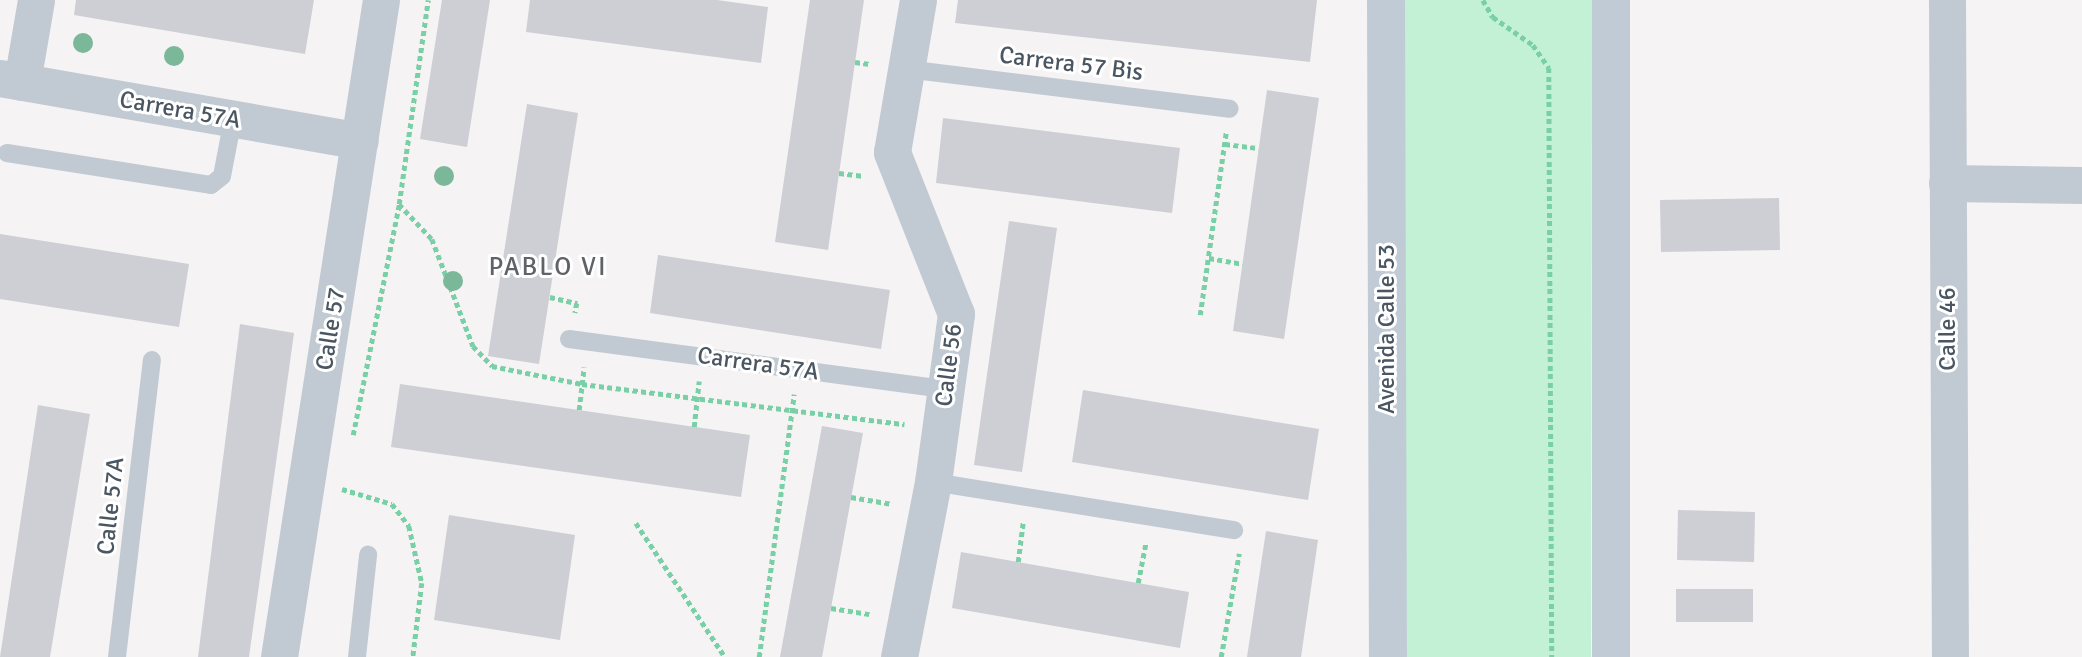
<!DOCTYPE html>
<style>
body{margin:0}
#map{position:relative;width:2082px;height:657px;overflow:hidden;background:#f5f3f3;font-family:Signika,sans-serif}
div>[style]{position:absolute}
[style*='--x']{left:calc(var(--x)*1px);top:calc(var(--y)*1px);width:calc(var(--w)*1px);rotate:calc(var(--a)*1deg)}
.green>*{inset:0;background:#c3f1d5}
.building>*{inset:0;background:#cdcfd5}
.path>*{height:4.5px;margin-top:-2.25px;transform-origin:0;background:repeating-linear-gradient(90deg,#7ad0a6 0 5px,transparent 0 8.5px)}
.lane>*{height:18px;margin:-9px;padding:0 9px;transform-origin:9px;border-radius:9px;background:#c1cad2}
.street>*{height:37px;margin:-18.5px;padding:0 18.5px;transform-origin:18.5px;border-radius:18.5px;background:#c1cad2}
.secondary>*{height:38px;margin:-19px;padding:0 19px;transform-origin:19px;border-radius:19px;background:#c1cbd6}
.trees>*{width:20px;height:20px;margin:-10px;border-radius:50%;background:#7bb799}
span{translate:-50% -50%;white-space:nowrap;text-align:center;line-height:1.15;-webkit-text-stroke:6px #fff;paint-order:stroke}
.street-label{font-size:24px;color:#4a5661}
.neighbourhood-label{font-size:26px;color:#5f6368;letter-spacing:2px}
</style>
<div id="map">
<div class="green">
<i style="clip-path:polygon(1404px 0,1592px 0,1591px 657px,1405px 657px)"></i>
</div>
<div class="building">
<i style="clip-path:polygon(76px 0,314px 0,305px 54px,74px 15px)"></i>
<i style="clip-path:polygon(442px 0,490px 0,467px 147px,420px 139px)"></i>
<i style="clip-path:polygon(530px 0,717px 0,768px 7px,761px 63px,526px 32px)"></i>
<i style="clip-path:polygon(810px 0,864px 0,828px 250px,775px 242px)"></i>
<i style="clip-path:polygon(958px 0,1317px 0,1310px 62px,955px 23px)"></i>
<i style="clip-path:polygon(1267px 90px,1319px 98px,1284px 339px,1233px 331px)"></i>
<i style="clip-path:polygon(527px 104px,578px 113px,539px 364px,488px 356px)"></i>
<i style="clip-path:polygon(943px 118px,1180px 148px,1172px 213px,936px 183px)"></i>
<i style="clip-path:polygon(1779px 198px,1780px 250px,1661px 252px,1660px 200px)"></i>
<i style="clip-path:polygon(1009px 221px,1057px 228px,1022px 472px,974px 465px)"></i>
<i style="clip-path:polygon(0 234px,189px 264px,179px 327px,0 299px)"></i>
<i style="clip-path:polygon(658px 255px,890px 290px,881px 349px,650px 313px)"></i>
<i style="clip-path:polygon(240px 324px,294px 333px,249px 657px,198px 657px)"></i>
<i style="clip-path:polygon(400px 384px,750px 435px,741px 497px,391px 447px)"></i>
<i style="clip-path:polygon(1083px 390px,1319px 429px,1308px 500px,1072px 462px)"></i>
<i style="clip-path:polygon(38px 405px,90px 414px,50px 657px,0 657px)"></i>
<i style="clip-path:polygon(822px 426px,863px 433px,831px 608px,822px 657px,780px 657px)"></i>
<i style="clip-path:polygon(1678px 510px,1755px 512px,1754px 562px,1677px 560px)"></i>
<i style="clip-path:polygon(449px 515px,575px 535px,560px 640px,434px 620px)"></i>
<i style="clip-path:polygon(1266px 531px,1318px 540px,1301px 657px,1247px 657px)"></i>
<i style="clip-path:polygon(961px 552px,1189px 592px,1180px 648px,952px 608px)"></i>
<i style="clip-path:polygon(1676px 589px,1753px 589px,1753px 622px,1676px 622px)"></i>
</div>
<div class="path">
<i style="--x:1483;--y:0;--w:20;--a:60"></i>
<i style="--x:1493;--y:17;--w:49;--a:35"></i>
<i style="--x:1533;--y:45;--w:28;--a:55"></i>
<i style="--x:1549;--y:68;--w:589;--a:89.71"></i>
<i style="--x:855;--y:62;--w:15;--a:8"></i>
<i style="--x:1225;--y:144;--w:34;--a:7"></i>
<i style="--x:839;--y:173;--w:25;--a:7"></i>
<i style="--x:399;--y:204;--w:48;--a:46.7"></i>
<i style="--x:432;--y:239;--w:115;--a:69"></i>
<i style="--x:473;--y:346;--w:28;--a:46"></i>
<i style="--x:492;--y:366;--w:92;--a:11.3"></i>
<i style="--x:582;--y:384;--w:325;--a:7.1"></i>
<i style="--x:1209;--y:258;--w:34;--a:10"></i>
<i style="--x:550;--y:297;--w:28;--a:13"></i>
<i style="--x:577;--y:303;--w:10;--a:101"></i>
<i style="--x:1200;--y:315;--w:184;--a:-81.9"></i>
<i style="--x:579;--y:410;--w:43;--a:-83.4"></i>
<i style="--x:694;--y:427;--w:46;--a:-83.8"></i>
<i style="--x:353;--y:435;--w:236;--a:-78.7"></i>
<i style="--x:399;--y:204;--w:206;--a:-81.9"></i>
<i style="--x:342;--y:489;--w:52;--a:16.7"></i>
<i style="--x:392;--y:504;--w:28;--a:52"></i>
<i style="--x:409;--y:526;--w:58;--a:77.2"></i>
<i style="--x:422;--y:583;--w:75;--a:96.9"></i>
<i style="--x:851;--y:497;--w:42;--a:9.7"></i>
<i style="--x:636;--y:523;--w:161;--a:56.4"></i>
<i style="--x:1018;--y:562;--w:40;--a:-82.9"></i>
<i style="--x:1138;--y:583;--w:42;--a:-79"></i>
<i style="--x:831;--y:608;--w:39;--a:9"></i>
<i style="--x:759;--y:657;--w:265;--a:-82.4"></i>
<i style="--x:1221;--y:657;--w:105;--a:-80.1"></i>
</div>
<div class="lane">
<i style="--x:906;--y:69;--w:326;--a:7"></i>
<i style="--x:7;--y:153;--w:206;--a:8.9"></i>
<i style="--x:211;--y:185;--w:14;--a:-39"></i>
<i style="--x:222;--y:176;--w:58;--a:-79.1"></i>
<i style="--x:569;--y:339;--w:380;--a:7.6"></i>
<i style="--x:933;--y:482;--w:305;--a:9.1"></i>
<i style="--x:117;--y:657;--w:299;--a:-83.3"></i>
<i style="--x:357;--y:657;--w:103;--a:-83.8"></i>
</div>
<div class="street">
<i style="--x:1947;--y:0;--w:657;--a:89.74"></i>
<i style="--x:0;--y:78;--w:365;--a:9.9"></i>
<i style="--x:22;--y:82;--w:83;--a:-80.3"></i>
<i style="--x:1947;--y:183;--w:135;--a:0.8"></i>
<i style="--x:279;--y:657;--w:665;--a:-81.18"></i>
<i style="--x:899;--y:657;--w:178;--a:-79"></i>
<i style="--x:933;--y:482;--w:170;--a:-82.2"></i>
<i style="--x:956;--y:314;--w:174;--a:-111.6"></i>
<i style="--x:892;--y:152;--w:154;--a:-80.3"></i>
</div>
<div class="secondary">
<i style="--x:1386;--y:0;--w:657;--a:89.83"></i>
<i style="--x:1611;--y:0;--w:657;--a:90"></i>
</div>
<div class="trees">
<i style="left:83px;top:43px"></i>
<i style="left:174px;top:56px"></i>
<i style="left:444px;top:176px"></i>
<i style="left:453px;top:281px"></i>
</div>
<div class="street-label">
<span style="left:1071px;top:64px;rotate:7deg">Carrera 57 Bis</span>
<span style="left:180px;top:110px;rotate:10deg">Carrera 57A</span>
<span style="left:331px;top:329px;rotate:-81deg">Calle 57</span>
<span style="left:1387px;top:329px;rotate:-90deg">Avenida Calle 53</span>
<span style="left:1948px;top:329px;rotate:-90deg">Calle 46</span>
<span style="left:758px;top:364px;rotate:8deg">Carrera 57A</span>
<span style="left:949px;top:365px;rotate:-83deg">Calle 56</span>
<span style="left:111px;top:506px;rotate:-84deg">Calle 57A</span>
</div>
<div class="neighbourhood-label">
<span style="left:548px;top:268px">PABLO VI</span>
</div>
</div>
